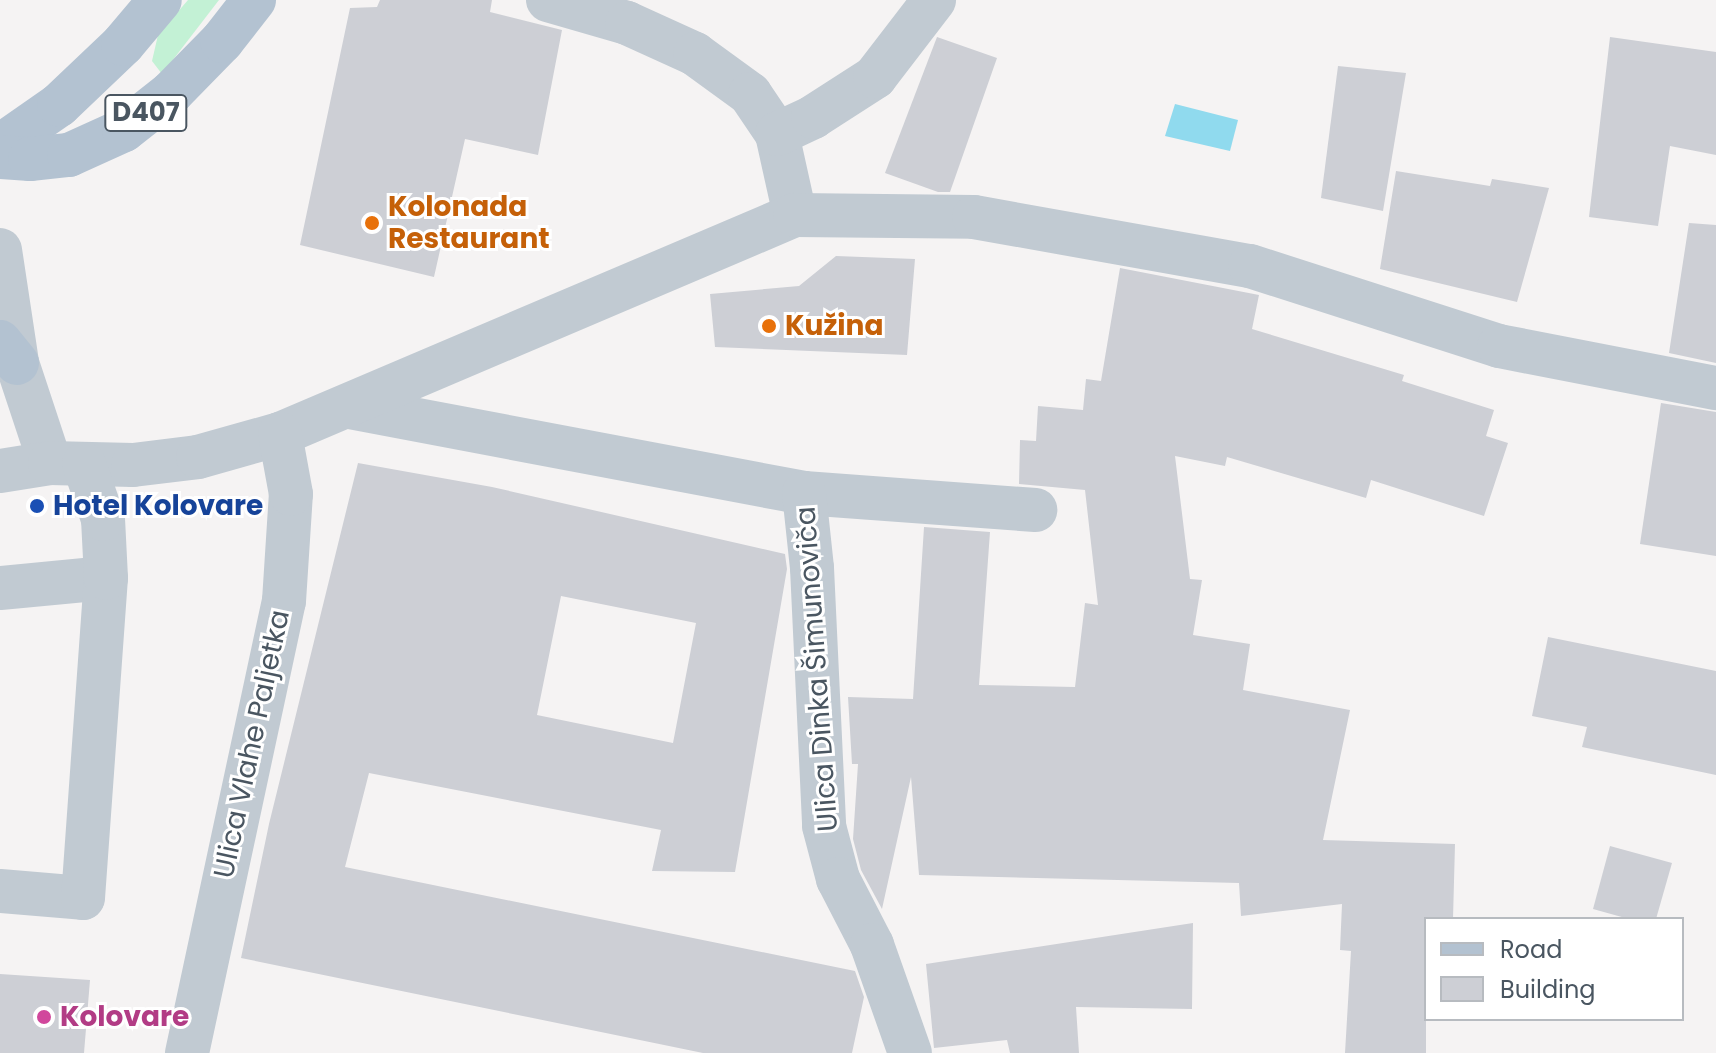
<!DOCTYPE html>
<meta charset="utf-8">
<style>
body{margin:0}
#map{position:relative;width:1716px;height:1053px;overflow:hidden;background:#f5f3f3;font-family:Poppins,sans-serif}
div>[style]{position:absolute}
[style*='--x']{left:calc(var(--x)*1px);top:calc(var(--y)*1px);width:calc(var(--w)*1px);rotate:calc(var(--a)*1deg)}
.green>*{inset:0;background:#c3f1d5}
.water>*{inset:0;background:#90daee}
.building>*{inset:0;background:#cdcfd5}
.minor>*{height:44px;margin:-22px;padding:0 22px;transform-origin:22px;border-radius:22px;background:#c1cad2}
.major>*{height:44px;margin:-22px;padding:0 22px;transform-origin:22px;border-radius:22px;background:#b3c2d1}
.dots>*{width:22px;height:22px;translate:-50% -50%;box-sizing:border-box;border:4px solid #fff;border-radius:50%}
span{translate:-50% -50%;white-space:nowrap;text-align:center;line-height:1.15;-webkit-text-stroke:6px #fff;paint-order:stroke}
.shield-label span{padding:2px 6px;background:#fff;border:2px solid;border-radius:6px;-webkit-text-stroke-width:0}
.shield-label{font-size:26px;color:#4a5661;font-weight:700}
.food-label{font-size:28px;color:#c56008;font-weight:700}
.left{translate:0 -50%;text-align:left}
.transit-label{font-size:28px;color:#164399;font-weight:700}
.street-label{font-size:28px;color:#4a5661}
.hotel-label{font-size:28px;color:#b23c85;font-weight:700}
.legend{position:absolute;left:1424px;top:917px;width:260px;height:104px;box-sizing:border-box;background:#fff;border:2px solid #b7bbc0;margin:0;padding:10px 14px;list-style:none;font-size:24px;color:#4a5661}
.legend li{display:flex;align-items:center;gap:16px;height:40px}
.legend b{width:40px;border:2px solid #b7bbc0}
</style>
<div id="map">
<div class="green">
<i style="clip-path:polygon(188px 0,219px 0,162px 74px,152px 61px,158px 35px)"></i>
</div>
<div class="water">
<i style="clip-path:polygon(1175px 104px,1238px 120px,1230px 151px,1165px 136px)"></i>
</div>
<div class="building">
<i style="clip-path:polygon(380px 0,492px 0,490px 12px,562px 30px,538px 155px,465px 139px,434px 277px,300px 245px,350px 8px,377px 7px)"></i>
<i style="clip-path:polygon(937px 37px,997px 58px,950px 192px,938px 192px,885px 173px)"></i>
<i style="clip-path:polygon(1610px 37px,1716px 52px,1716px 155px,1670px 146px,1658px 226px,1589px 217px)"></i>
<i style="clip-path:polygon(1338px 66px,1406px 73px,1383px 211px,1321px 198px)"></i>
<i style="clip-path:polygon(1396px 171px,1490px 186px,1492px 179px,1549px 188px,1517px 302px,1380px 269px)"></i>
<i style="clip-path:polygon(1689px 223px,1716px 225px,1716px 363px,1669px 353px)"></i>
<i style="clip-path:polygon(836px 256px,915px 259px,907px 355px,715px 347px,710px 294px,799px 286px)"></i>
<i style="clip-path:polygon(1120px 268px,1259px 295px,1252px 329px,1404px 375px,1402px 381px,1494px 410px,1486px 436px,1508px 443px,1484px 516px,1371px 480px,1366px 498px,1227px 457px,1225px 466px,1175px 456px,1190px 579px,1202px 580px,1193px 635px,1250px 644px,1243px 690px,1350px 710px,1323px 840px,1455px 844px,1453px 919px,1426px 919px,1426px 1053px,1345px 1053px,1351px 951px,1340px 950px,1342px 904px,1241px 916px,1239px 883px,919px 875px,911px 777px,882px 909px,861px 870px,853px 839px,858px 764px,852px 764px,848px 697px,913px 699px,924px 527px,990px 532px,979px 685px,1075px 687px,1085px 603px,1098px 605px,1085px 490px,1019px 484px,1020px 440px,1036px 441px,1038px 406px,1083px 410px,1086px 379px,1101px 381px)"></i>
<i style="clip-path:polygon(1661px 403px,1716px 412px,1716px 556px,1640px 544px)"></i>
<i style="clip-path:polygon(evenodd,358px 463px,492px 487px,785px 554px,787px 569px,735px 872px,652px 871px,661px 830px,369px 773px,345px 867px,855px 971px,864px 997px,852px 1053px,703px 1053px,241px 958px,269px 824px,358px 463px,561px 596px,696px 623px,673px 743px,537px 715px,561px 596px)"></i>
<i style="clip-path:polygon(1548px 637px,1716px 671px,1716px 775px,1582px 747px,1587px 727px,1532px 716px)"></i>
<i style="clip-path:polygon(1610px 846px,1672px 863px,1656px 919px,1629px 919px,1593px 909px)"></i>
<i style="clip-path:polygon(1193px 923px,1192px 1009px,1076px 1007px,1079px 1053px,1010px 1053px,1007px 1040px,934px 1048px,926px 964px)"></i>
<i style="clip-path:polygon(0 974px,90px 980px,84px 1053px,0 1053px)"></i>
</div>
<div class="minor">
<i style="--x:548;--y:0;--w:82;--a:16.2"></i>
<i style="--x:627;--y:23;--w:75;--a:24.5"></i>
<i style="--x:695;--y:54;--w:68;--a:36"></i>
<i style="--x:750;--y:94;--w:48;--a:56"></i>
<i style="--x:777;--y:134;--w:83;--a:77.5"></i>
<i style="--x:777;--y:134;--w:40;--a:-25"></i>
<i style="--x:813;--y:117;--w:74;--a:-32.8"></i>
<i style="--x:875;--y:77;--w:97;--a:-52.5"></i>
<i style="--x:0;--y:250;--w:114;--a:81.4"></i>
<i style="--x:17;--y:363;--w:105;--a:71.7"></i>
<i style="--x:349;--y:407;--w:463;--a:10.7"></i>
<i style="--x:804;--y:493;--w:232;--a:4.2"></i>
<i style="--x:0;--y:471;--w:51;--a:-9.1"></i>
<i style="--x:50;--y:463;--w:83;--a:1.4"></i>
<i style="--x:133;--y:465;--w:65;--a:-7"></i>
<i style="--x:198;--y:457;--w:85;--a:-15.7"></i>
<i style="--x:280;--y:434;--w:560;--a:-23.04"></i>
<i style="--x:795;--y:215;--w:179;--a:0.6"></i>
<i style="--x:974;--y:217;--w:280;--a:10.1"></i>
<i style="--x:1250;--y:266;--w:262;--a:17.8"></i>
<i style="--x:1499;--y:346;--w:221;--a:11"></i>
<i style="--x:804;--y:493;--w:75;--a:83.9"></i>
<i style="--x:812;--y:568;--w:258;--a:87.3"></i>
<i style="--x:824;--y:826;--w:55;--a:75.2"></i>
<i style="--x:838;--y:879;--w:74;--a:62.7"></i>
<i style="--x:872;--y:945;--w:114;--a:70.6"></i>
<i style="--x:0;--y:588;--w:106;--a:-5.4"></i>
<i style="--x:0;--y:891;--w:83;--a:4.8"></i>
<i style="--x:83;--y:898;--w:321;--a:-85.9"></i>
<i style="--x:106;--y:578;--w:59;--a:-92.9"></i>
<i style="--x:103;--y:519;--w:58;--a:-109.1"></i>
<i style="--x:187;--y:1053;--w:462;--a:-77.9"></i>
<i style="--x:284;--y:601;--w:107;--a:-86.3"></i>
<i style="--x:291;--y:494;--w:61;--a:-100.4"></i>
</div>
<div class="major">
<i style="--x:0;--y:146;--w:72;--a:-34.8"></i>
<i style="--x:59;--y:105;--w:88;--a:-43.6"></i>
<i style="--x:123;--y:44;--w:57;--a:-49.9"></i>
<i style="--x:0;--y:157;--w:30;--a:4"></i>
<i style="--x:30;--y:159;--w:39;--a:-6"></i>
<i style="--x:69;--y:155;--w:60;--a:-24.4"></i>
<i style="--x:124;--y:130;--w:60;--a:-38.2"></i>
<i style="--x:171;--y:93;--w:73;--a:-45.6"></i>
<i style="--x:222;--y:41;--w:52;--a:-52"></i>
<i style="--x:0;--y:342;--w:27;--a:51"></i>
</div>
<div class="dots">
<i style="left:372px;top:223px;background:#e8710a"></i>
<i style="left:769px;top:326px;background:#e8710a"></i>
<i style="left:37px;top:506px;background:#1a4fb4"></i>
<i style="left:44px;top:1017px;background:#d1479c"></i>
</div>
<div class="shield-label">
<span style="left:146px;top:113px">D407</span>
</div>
<div class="food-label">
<span class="left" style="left:388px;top:223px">Kolonada<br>Restaurant</span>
<span class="left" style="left:785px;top:326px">Kužina</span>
</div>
<div class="transit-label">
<span class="left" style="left:53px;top:506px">Hotel Kolovare</span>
</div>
<div class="street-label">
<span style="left:817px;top:669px;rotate:-94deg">Ulica Dinka Šimunoviča</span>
<span style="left:252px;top:744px;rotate:-78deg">Ulica Vlahe Paljetka</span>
</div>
<div class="hotel-label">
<span class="left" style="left:60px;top:1017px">Kolovare</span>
</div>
<ul class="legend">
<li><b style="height:10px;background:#b3c2d1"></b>Road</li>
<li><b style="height:22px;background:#cdcfd5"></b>Building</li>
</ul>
</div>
